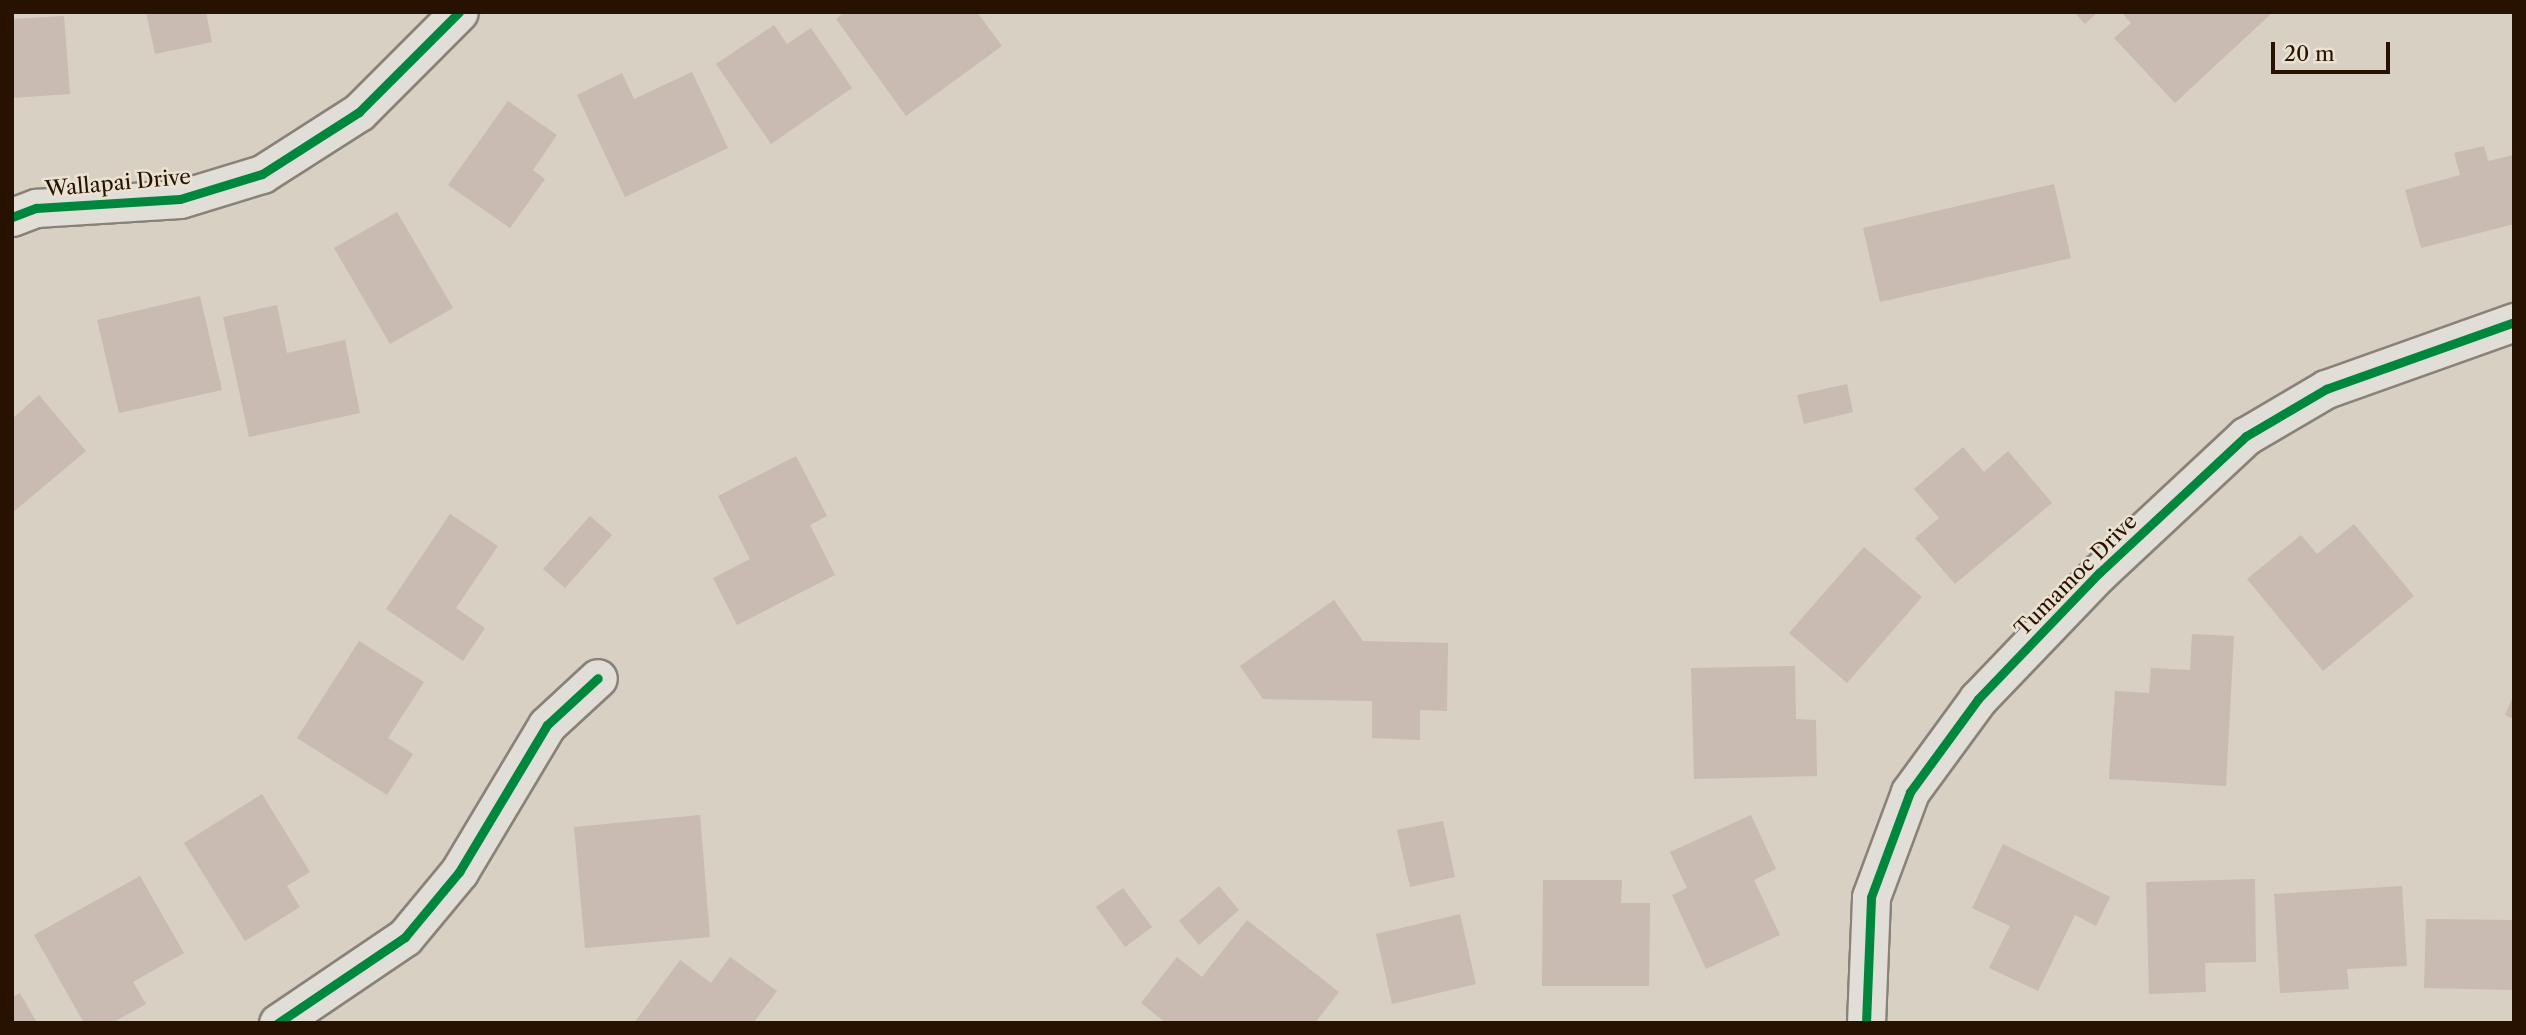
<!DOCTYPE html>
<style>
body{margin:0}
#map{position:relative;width:2526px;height:1035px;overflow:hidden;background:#d7d0c3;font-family:"Libre Caslon Text",serif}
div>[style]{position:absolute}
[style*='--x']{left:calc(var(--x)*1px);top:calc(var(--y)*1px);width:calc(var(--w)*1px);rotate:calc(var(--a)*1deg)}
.building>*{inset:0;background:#c9bab2}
.roads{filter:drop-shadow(2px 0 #898279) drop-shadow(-2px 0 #898279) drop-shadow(0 2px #898279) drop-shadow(0 -2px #898279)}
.minor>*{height:37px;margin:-18.5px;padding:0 18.5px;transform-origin:18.5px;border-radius:18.5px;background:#e1ded7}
.cycleway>*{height:9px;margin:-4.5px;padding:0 4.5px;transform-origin:4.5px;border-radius:4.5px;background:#00873e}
span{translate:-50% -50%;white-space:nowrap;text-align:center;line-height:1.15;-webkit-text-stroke:5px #eae3d3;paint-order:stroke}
.street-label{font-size:21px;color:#271101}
.frame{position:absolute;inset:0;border:14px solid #271101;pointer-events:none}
.scale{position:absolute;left:2271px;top:42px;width:119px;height:32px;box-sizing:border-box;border:4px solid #271101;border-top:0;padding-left:9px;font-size:21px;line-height:24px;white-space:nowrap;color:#271101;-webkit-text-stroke:5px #eae3d3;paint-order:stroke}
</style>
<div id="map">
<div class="building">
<i style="clip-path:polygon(146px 12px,206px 12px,212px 42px,155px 54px)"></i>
<i style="clip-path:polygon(845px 12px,977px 12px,1002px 46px,906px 116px,836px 19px)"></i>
<i style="clip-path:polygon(2074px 12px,2098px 12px,2085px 24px)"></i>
<i style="clip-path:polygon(2121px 12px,2273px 12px,2175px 103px,2114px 38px,2131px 23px)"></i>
<i style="clip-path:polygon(64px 16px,70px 94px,12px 98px,12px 19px)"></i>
<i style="clip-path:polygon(774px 25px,787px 44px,811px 28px,852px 88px,771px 144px,716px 64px)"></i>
<i style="clip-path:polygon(692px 72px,728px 148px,625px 197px,577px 95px,622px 73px,634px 99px)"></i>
<i style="clip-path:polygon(508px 101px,557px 135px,533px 170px,545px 179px,510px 228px,448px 185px)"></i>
<i style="clip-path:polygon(2484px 146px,2488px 161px,2514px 155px,2514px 224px,2421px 248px,2405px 190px,2460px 175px,2454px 153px)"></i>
<i style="clip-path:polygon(2054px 184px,2071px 258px,1880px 302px,1863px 228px)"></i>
<i style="clip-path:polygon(397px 212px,453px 308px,390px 344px,334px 248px)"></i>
<i style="clip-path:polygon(200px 296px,222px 390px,119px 413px,97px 320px)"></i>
<i style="clip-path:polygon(277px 305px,287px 353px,345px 340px,360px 413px,249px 437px,223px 317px)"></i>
<i style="clip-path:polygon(1847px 384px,1853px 412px,1804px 424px,1797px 395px)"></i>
<i style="clip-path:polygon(39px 395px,86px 451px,12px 513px,12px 419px)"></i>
<i style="clip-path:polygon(1963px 447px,1984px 472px,2008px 451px,2052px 503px,1955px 584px,1915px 538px,1939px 518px,1914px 489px)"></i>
<i style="clip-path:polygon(796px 456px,827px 516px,810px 525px,835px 575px,737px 625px,713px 578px,750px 559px,718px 496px)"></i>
<i style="clip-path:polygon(450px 514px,498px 546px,456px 608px,485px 628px,463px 661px,386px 609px)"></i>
<i style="clip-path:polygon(590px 516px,612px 535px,565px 588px,543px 569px)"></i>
<i style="clip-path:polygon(2354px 524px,2414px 596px,2323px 671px,2247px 579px,2301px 535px,2317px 554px)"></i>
<i style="clip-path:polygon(1864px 547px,1922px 597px,1847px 683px,1789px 633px)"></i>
<i style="clip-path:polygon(1334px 600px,1363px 641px,1448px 643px,1447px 711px,1420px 710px,1420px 740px,1372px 738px,1372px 701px,1263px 699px,1240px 666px)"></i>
<i style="clip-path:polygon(2192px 634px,2234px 636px,2226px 786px,2109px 779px,2115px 691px,2149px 693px,2151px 668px,2190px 670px)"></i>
<i style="clip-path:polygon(359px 641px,424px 682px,388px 738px,413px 754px,387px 795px,297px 738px)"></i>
<i style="clip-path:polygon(1795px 666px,1796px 719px,1816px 720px,1817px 776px,1694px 779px,1691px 668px)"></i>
<i style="clip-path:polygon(2514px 694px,2514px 719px,2505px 715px)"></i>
<i style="clip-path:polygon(262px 794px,310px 872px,287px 886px,300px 907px,245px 941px,184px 843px)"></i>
<i style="clip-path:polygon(700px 815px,710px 937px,585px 948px,574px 827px)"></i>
<i style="clip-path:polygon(1751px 815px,1776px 869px,1754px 880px,1780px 935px,1706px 969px,1672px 895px,1687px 888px,1670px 852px)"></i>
<i style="clip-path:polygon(1443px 821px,1455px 877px,1410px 887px,1397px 830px)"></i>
<i style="clip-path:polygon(2003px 844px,2110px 897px,2096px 926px,2075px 915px,2038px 991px,1989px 968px,2010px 926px,1972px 908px)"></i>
<i style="clip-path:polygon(140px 876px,184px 953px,133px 982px,146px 1004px,112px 1023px,84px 1023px,34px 935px)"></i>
<i style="clip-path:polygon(2255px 879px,2256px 962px,2205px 963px,2206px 992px,2149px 994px,2146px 882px)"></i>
<i style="clip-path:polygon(1543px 880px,1622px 880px,1621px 903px,1650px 903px,1649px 986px,1542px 986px)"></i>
<i style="clip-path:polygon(1219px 886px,1239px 910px,1199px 945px,1179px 921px)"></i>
<i style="clip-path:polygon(2402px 886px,2407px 966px,2347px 969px,2349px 989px,2280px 993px,2274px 894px)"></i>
<i style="clip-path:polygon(1123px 888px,1152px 927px,1125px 947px,1096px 907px)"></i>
<i style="clip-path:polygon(1460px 914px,1476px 984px,1392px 1004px,1376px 934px)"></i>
<i style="clip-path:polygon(2426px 919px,2514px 920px,2514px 990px,2424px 988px)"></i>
<i style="clip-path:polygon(1247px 920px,1339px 992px,1315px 1023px,1166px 1023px,1141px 1003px,1177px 957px,1202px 977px)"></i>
<i style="clip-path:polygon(730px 957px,777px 991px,753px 1023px,634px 1023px,680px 960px,711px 983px)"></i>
<i style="clip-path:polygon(20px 993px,37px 1023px,12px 1023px,12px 997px)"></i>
</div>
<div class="roads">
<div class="minor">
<i style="--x:12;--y:217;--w:26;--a:-21"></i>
<i style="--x:36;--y:208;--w:144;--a:-3.6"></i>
<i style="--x:180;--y:199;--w:86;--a:-17"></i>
<i style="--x:262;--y:174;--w:115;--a:-32.6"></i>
<i style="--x:359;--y:112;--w:141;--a:-45"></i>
<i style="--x:278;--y:1023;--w:153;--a:-34.1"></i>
<i style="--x:405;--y:937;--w:85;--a:-50.3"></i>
<i style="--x:459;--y:872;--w:171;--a:-59.1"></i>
<i style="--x:547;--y:725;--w:69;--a:-42.7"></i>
<i style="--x:1866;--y:1023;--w:126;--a:-87.7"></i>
<i style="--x:1871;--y:897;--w:112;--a:-69.6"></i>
<i style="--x:1910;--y:792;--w:115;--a:-53.8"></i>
<i style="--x:1978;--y:699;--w:175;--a:-46.2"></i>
<i style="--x:2099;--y:573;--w:201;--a:-43"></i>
<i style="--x:2246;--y:436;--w:93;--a:-30.4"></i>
<i style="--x:2326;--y:389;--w:200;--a:-19.6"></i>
</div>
</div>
<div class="cycleway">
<i style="--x:12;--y:217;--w:26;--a:-21"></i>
<i style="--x:36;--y:208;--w:144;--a:-3.6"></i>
<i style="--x:180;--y:199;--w:86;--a:-17"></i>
<i style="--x:262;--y:174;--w:115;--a:-32.6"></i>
<i style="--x:359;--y:112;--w:141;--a:-45"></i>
<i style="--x:278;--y:1023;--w:153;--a:-34.1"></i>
<i style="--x:405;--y:937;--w:85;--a:-50.3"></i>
<i style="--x:459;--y:872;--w:171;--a:-59.1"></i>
<i style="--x:547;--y:725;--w:69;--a:-42.7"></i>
<i style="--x:1866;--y:1023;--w:126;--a:-87.7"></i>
<i style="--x:1871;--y:897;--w:112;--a:-69.6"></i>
<i style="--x:1910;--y:792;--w:115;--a:-53.8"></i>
<i style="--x:1978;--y:699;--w:175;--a:-46.2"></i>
<i style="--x:2099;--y:573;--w:201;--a:-43"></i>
<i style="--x:2246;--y:436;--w:93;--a:-30.4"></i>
<i style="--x:2326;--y:389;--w:200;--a:-19.6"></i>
</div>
<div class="street-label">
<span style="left:118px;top:183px;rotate:-5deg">Wallapai Drive</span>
<span style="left:2076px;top:575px;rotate:-45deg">Tumamoc Drive</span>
</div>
<div class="frame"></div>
<div class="scale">20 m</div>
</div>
